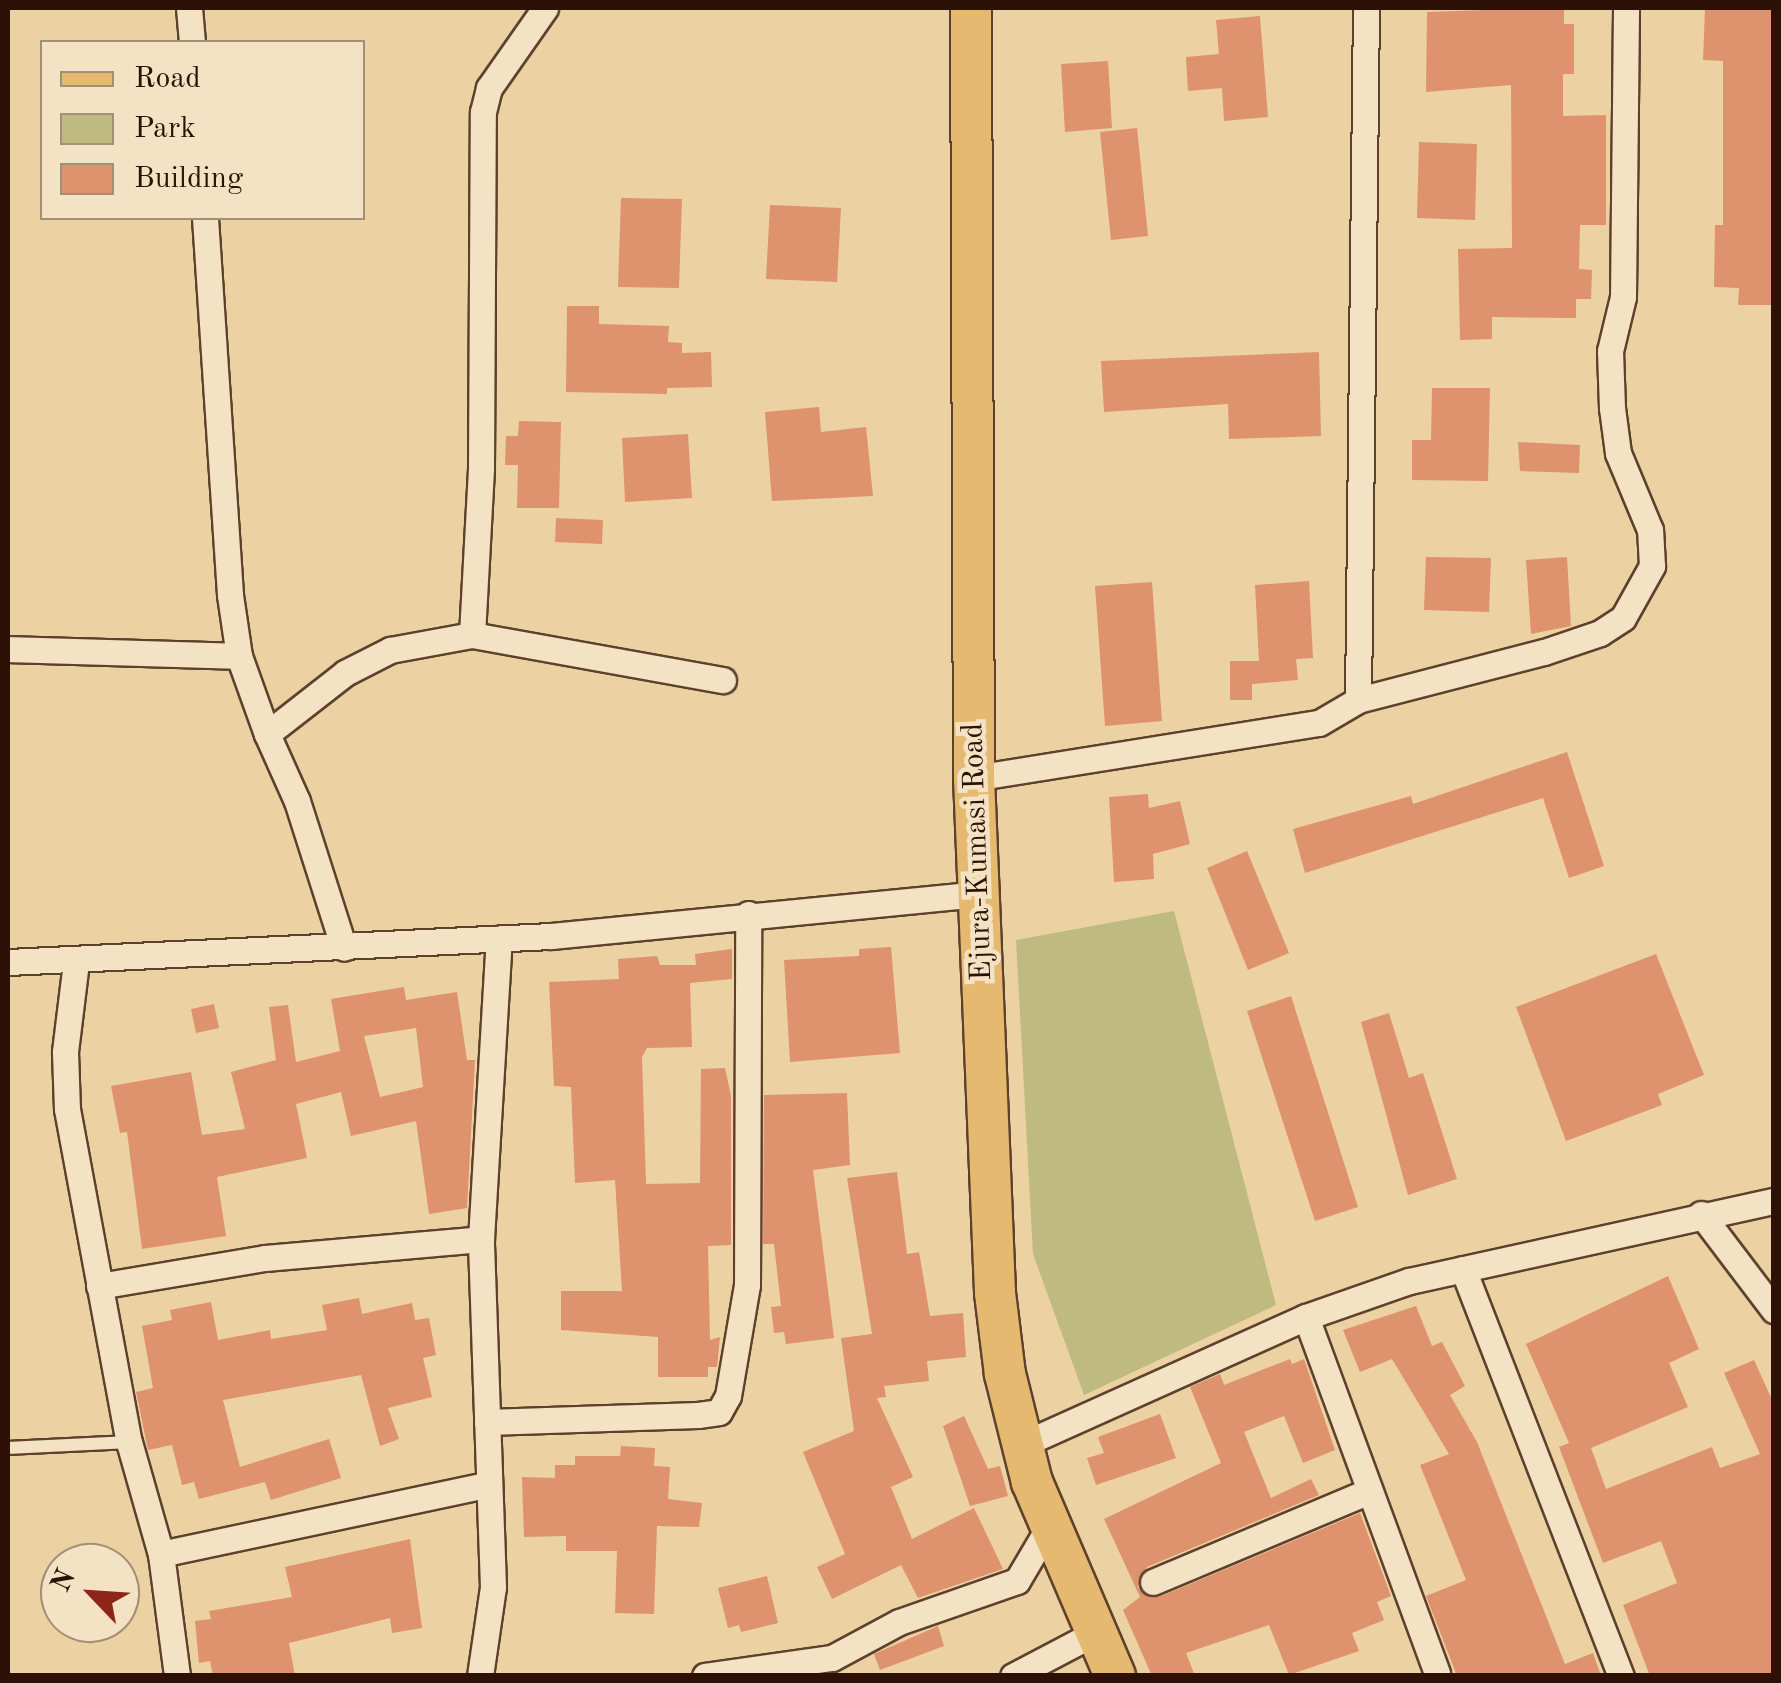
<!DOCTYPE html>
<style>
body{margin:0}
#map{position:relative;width:1781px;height:1683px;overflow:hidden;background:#ecd2a2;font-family:"Old Standard TT",serif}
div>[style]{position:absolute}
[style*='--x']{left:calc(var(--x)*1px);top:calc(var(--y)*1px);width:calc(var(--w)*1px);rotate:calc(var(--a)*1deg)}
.green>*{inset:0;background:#bfba80}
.building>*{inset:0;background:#de926d}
.roads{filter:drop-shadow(2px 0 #5e412d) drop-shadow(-2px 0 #5e412d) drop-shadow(0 2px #5e412d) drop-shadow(0 -2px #5e412d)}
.lane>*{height:12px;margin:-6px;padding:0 6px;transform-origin:6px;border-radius:6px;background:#f3e2c3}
.street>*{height:25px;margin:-12.5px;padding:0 12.5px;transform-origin:12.5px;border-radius:12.5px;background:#f3e2c3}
.primary>*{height:40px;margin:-20px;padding:0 20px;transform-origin:20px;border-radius:20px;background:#e6b971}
span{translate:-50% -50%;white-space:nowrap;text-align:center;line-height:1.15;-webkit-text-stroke:9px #f3e2c3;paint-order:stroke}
.street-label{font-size:30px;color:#2e1106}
.frame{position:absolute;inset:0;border:10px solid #2e1106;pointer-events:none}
.legend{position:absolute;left:40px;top:40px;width:325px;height:180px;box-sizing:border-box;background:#f3e2c3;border:2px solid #a48e77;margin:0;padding:12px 18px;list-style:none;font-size:30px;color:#2e1106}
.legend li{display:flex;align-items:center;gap:20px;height:50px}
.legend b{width:50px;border:2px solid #a48e77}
.north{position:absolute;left:40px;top:1543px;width:100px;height:100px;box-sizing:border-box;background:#f3e2c3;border:2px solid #a48e77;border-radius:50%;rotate:295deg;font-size:28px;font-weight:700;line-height:40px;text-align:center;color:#2e1106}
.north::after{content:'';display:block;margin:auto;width:35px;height:45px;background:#8f2418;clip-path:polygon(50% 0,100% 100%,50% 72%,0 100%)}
</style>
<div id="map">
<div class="green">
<i style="clip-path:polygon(1174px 911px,1276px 1305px,1084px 1395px,1033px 1254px,1016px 940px)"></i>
</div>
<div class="building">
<i style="clip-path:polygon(1705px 8px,1774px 8px,1774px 305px,1738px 305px,1739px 288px,1714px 287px,1715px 225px,1723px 225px,1723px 61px,1703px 60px)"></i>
<i style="clip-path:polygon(1517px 9px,1564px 9px,1564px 24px,1574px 24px,1574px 74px,1563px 74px,1563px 116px,1606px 115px,1606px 225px,1580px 225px,1579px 269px,1592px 270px,1591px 299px,1576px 299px,1576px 318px,1492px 317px,1492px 339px,1460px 340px,1458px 249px,1512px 248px,1511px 85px,1426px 92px,1427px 12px)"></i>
<i style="clip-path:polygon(1260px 16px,1268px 117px,1224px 121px,1222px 88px,1188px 91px,1186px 57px,1219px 54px,1216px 20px)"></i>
<i style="clip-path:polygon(1108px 61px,1112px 128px,1065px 132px,1061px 64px)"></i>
<i style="clip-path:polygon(1137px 128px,1148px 236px,1111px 240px,1100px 132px)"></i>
<i style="clip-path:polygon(1419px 142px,1477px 144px,1475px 220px,1417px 218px)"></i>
<i style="clip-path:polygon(621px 198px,682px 199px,679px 288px,618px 287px)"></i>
<i style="clip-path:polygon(770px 205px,841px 208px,837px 282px,766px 279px)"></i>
<i style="clip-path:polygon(567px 306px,599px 306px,599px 324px,669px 326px,668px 342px,682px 343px,682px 353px,711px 352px,712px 387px,667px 388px,667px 394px,566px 392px)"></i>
<i style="clip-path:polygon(1319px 352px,1321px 436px,1229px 439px,1228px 404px,1104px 412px,1101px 361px)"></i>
<i style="clip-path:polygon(1432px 388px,1490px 388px,1488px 481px,1412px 480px,1412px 440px,1431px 440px)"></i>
<i style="clip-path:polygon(819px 407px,821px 432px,866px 427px,873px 496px,772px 501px,765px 412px)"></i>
<i style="clip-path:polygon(519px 421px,561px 422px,559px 508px,517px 508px,518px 465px,505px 465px,506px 436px,518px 436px)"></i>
<i style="clip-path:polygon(688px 434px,692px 498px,625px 502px,622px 438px)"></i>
<i style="clip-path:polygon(1518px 442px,1580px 445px,1579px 473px,1520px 471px)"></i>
<i style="clip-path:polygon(556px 518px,603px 520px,602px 544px,555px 542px)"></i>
<i style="clip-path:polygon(1426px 557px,1491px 558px,1489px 612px,1424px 610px)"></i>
<i style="clip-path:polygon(1567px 557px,1571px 626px,1531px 634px,1526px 560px)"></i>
<i style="clip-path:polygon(1309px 581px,1313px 658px,1296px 659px,1298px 680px,1252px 684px,1252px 700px,1230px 700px,1230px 661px,1259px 661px,1255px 585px)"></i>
<i style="clip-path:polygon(1152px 582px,1162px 721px,1105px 726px,1095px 586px)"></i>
<i style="clip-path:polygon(1567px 752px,1604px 866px,1569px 878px,1543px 798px,1305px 873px,1293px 829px,1411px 796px,1413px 804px)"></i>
<i style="clip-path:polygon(1148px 794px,1149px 808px,1180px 801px,1190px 844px,1153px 854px,1154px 879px,1114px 882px,1109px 797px)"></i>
<i style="clip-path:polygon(1247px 851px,1289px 953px,1248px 970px,1207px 868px)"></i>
<i style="clip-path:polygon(891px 947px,900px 1053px,790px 1062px,784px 960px,859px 956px,859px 949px)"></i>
<i style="clip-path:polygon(732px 949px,732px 979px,690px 983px,692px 1047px,647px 1048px,642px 1057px,646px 1184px,700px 1183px,701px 1069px,725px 1068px,731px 1096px,731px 1245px,708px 1246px,710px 1340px,720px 1337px,717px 1367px,708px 1367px,708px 1377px,658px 1377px,658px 1337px,561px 1330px,561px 1291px,622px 1291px,615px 1180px,575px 1183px,571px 1087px,554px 1086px,549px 982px,619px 979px,618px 959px,657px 956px,660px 965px,696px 965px,695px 954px)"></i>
<i style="clip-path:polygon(1656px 954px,1704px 1075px,1658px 1094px,1662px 1105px,1566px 1141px,1516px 1007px)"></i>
<i style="clip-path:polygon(evenodd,404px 987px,406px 1000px,457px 992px,467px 1060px,475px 1060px,467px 1208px,429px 1214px,416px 1121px,351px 1136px,341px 1092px,296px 1104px,307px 1158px,217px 1177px,226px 1236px,142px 1249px,127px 1132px,120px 1133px,111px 1086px,191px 1072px,202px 1135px,245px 1129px,231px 1072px,276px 1060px,269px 1007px,288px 1005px,296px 1062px,340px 1051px,331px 999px,404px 987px,416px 1028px,423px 1087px,380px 1097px,364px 1036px,416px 1028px)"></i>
<i style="clip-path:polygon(1291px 996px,1358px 1207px,1315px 1221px,1247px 1011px)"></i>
<i style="clip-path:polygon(214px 1004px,219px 1028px,196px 1033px,191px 1009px)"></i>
<i style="clip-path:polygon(1389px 1013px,1409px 1078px,1423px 1073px,1457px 1179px,1408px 1195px,1361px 1022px)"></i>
<i style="clip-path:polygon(847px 1093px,850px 1165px,813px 1170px,834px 1338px,786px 1344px,784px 1332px,774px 1333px,771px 1307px,781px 1306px,774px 1244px,763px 1244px,764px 1095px)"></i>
<i style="clip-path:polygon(897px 1172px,907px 1254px,919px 1252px,930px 1316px,963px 1313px,966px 1357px,927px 1361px,929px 1381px,884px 1386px,886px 1397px,877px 1398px,913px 1477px,891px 1487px,912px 1539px,974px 1508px,1003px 1569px,918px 1598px,901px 1565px,832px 1599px,817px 1567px,845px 1554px,803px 1452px,854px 1431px,841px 1338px,872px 1334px,847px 1178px)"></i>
<i style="clip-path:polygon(1668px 1276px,1699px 1349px,1669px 1363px,1688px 1407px,1591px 1448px,1606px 1489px,1712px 1447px,1720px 1468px,1760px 1454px,1724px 1373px,1754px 1360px,1774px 1404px,1774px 1676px,1650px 1676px,1623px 1605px,1677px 1583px,1661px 1541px,1603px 1563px,1559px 1447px,1569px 1443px,1526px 1344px)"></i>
<i style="clip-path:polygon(359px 1298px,362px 1314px,412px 1303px,415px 1320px,429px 1318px,436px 1355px,423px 1358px,432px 1397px,388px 1408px,399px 1439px,380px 1446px,361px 1375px,223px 1400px,240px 1467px,329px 1439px,341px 1478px,271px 1500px,265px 1482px,199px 1499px,194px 1482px,182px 1485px,172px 1445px,148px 1450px,136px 1392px,153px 1388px,142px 1326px,172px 1320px,170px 1310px,211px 1302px,218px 1340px,270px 1330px,271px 1339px,327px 1330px,322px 1305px)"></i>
<i style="clip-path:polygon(1416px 1306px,1432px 1346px,1442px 1342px,1465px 1386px,1450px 1395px,1477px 1442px,1565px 1664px,1593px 1653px,1601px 1676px,1457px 1676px,1426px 1596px,1466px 1580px,1420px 1465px,1449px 1454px,1392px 1359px,1360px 1372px,1343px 1330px)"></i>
<i style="clip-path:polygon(1290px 1359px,1292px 1364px,1304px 1359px,1335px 1450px,1303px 1463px,1284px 1416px,1244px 1432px,1271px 1498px,1311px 1479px,1319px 1495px,1147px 1567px,1138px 1587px,1159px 1597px,1360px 1513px,1391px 1596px,1377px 1602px,1384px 1620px,1352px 1633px,1359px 1651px,1289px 1675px,1269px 1625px,1186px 1653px,1195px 1676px,1152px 1676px,1123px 1610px,1140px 1597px,1104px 1519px,1221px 1463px,1190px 1387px,1220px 1374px,1224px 1385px)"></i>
<i style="clip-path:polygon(1160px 1414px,1176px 1458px,1096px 1485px,1087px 1458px,1104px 1453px,1098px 1437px)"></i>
<i style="clip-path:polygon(964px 1416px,988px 1469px,1000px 1466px,1008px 1496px,970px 1506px,943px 1426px)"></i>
<i style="clip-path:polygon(621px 1446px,655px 1448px,654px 1466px,670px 1467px,668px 1499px,702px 1503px,699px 1527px,657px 1526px,654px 1614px,615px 1613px,617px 1551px,566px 1551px,566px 1536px,524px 1537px,522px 1477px,555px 1478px,555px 1465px,575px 1465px,575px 1456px,620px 1456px)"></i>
<i style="clip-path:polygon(410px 1539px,422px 1628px,392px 1633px,390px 1618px,289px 1643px,295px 1676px,213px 1676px,210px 1661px,199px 1663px,195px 1621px,211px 1619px,209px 1611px,292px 1597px,285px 1567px)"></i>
<i style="clip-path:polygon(767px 1576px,778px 1623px,741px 1632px,739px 1625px,728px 1628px,718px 1588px)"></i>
<i style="clip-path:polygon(938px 1626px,944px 1646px,880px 1670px,874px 1654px)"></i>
</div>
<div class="roads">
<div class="lane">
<i style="--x:8;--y:1448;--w:121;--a:-2.8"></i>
</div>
<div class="street">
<i style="--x:189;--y:8;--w:34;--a:85"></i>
<i style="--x:205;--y:218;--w:378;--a:86.2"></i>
<i style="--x:230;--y:595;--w:62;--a:81.6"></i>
<i style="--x:239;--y:656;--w:83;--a:70.3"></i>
<i style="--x:267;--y:734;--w:99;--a:-38"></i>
<i style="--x:345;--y:673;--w:51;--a:-27.1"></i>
<i style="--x:390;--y:650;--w:83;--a:-10.4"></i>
<i style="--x:472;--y:635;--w:168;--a:-86.9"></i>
<i style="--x:481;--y:467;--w:355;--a:-89.7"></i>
<i style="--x:483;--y:112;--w:25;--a:-76"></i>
<i style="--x:489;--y:88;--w:98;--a:-55"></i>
<i style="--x:472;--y:635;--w:255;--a:10.2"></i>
<i style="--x:8;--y:649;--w:231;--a:1.7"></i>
<i style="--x:1358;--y:700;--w:692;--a:-89.34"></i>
<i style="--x:267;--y:734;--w:73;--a:65.9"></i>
<i style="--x:297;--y:801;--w:154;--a:72.3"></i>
<i style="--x:974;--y:778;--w:349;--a:-9.1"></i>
<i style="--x:1319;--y:723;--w:45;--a:-30.5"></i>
<i style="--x:1358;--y:700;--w:192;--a:-14.5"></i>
<i style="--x:1544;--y:652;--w:59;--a:-18.7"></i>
<i style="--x:1600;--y:633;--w:27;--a:-33"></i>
<i style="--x:1623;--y:618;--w:60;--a:-60.9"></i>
<i style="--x:1652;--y:566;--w:36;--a:-93"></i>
<i style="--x:1650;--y:530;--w:83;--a:-112.6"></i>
<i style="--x:1618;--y:453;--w:45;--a:-97.6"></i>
<i style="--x:1612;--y:408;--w:57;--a:-92"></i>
<i style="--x:1610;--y:351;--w:56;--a:-76.5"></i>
<i style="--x:1623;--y:297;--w:289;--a:-89.4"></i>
<i style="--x:8;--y:962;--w:544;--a:-2.74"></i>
<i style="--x:551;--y:936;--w:429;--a:-5.6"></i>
<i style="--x:76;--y:962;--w:91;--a:97"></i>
<i style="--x:65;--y:1052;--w:57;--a:88"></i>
<i style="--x:67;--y:1109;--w:339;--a:79.5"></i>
<i style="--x:129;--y:1442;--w:116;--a:74.1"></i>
<i style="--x:161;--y:1554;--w:123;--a:82.5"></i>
<i style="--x:1701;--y:1214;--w:121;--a:52.8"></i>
<i style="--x:1463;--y:1269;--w:437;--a:68.8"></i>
<i style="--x:99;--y:1286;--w:168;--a:-9.6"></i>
<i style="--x:265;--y:1258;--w:217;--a:-5"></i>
<i style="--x:1306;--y:1317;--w:380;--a:69.8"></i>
<i style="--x:487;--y:1422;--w:211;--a:-1.9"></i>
<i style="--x:698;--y:1415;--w:21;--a:-8"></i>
<i style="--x:719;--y:1412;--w:18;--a:-61"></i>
<i style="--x:728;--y:1396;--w:113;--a:-80.3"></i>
<i style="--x:747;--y:1285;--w:371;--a:-89.8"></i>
<i style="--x:1021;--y:1445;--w:312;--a:-24.2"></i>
<i style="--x:1306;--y:1317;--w:109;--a:-19.3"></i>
<i style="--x:1409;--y:1281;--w:374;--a:-12.4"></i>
<i style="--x:161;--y:1554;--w:335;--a:-12"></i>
<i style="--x:1153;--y:1582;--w:235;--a:-22.8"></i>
<i style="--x:480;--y:1676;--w:90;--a:-81.7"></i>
<i style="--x:493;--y:1587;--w:348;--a:-92"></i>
<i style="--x:481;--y:1239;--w:301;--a:-86.6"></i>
<i style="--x:705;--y:1676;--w:128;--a:-8.1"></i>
<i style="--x:832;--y:1658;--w:76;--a:-28.2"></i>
<i style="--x:899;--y:1622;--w:125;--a:-19.2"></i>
<i style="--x:1017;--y:1581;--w:65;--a:-59.5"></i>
<i style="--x:1013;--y:1676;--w:93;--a:-27.7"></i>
</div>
<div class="primary">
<i style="--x:971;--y:8;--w:770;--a:89.78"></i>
<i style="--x:974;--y:778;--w:515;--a:87.66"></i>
<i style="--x:995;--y:1293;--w:82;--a:83"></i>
<i style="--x:1005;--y:1374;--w:111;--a:76"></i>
<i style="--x:1032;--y:1482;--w:211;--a:66.8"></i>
</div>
</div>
<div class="street-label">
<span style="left:978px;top:852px;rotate:-92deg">Ejura-Kumasi Road</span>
</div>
<div class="frame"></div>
<ul class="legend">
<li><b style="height:12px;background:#e6b971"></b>Road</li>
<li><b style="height:28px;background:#bfba80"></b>Park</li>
<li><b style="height:28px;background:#de926d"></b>Building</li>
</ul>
<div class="north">N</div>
</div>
